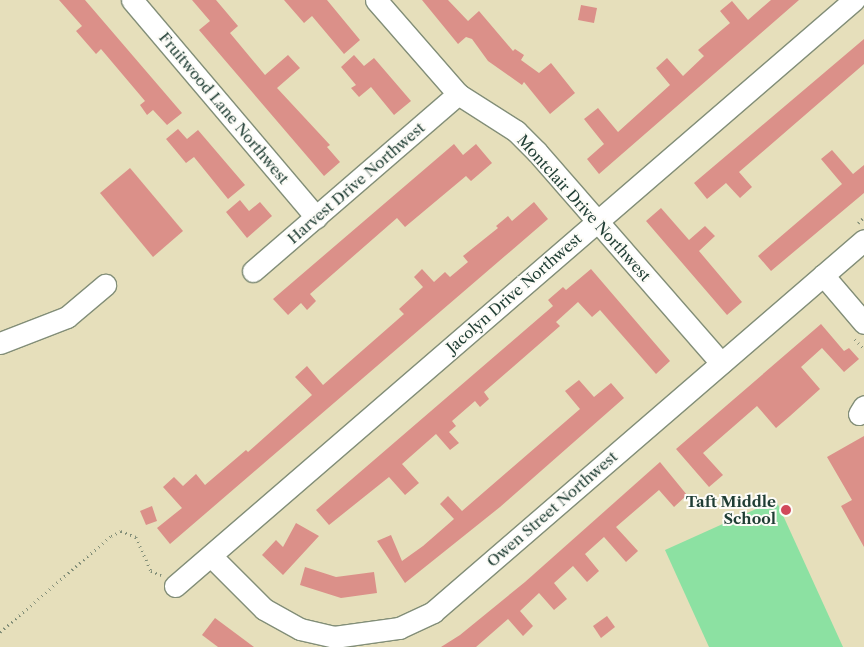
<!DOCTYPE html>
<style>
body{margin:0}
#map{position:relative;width:864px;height:647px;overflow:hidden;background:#e6dfbb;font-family:"Libre Caslon Text",serif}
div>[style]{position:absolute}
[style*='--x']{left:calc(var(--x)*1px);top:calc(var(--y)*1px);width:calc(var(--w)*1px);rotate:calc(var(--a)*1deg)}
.green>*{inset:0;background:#8ce1a2}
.building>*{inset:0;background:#db9089}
.path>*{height:2.5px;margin-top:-1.25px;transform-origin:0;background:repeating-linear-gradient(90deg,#828e78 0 1px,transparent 0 5px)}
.roads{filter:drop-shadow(1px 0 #828e78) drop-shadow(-1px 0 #828e78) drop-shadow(0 1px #828e78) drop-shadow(0 -1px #828e78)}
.minor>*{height:21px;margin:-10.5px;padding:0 10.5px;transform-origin:10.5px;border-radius:10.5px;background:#fff}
.dots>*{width:14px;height:14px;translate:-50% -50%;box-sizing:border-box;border:2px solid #fdfcf7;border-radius:50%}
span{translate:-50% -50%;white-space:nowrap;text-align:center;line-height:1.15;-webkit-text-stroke:4px #fdfcf7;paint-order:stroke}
.street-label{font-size:15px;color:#1f3d34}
.poi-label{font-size:15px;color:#1f3d34;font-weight:700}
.right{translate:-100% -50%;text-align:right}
</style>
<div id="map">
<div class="green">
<i style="clip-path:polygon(776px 500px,843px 647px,709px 647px,665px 550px)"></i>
</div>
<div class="building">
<i style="clip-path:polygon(59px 0,85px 0,182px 113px,167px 125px,153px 110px,147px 115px,140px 105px,145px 101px,101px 49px,96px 54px,76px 31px,82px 26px)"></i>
<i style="clip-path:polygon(192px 0,216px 0,238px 26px,230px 33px,265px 75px,288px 55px,300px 68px,277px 88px,330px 145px,327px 147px,340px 162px,324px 176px,199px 30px,210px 21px)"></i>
<i style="clip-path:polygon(284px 0,327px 0,360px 40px,344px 54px,312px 16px,304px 23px)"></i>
<i style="clip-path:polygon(422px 0,448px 0,468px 21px,479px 11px,513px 51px,515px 49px,524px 55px,521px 60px,539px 73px,551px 63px,575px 93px,550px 114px,524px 82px,522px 85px,488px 61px,472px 39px,466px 37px,458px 44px)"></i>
<i style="clip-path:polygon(771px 0,799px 0,599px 174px,587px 159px,604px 144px,584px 119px,598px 108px,618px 132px,670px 85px,656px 68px,667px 58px,683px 76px,704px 56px,698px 50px,730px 23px,720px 11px,732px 1px,748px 20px)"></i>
<i style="clip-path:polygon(581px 5px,597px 8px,594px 23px,578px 20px)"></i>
<i style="clip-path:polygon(864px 39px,864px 64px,739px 172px,752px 187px,740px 198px,726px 183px,707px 199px,694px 183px)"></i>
<i style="clip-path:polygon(354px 55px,364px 66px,374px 58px,411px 101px,394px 115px,371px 87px,359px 97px,351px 88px,356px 85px,341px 67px)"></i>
<i style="clip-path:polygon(178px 129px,187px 139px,198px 130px,245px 185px,228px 199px,194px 157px,186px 163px,166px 139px)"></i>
<i style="clip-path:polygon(454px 144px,463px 155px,476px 144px,492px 163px,471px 181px,466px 176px,405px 227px,397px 218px,310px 294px,316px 301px,307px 310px,301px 303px,288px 315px,273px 299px)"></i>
<i style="clip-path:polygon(832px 150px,853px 174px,864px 165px,864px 193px,771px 271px,758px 256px,842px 184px,821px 159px)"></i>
<i style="clip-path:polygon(130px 168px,183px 231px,153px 257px,100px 193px)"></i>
<i style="clip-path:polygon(240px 200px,249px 211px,260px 202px,272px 216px,247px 238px,226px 212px)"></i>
<i style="clip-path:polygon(534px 202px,548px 219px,170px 544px,157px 528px,182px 508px,163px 487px,174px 477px,183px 486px,196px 474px,205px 485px,246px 450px,248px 452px,312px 395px,295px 377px,307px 366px,323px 385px,404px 314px,399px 309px,423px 287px,414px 277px,422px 269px,434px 282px,445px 272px,450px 277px,468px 262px,463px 256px,498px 228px,496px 226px,508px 216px,512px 221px)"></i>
<i style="clip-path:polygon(661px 208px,689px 240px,705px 226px,715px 236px,699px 251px,742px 302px,727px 315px,646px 221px)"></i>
<i style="clip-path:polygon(591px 269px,670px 361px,656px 374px,600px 310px,592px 317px,578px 302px,556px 322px,560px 326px,484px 392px,489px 399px,480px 407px,475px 401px,452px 421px,456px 426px,449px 432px,459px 443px,450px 450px,436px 434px,402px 464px,419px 483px,405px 495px,389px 477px,329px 525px,316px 510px,553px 306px,548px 300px,563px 287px,566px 290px)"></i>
<i style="clip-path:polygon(821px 324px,844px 351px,849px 348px,859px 359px,844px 372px,822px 348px,801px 367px,820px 389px,790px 416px,776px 428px,757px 406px,703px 453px,723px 475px,709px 487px,676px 449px)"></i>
<i style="clip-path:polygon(579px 380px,594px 397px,611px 383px,624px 398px,500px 507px,405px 583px,377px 541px,391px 535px,402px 561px,423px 546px,454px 519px,440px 504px,448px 496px,462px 511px,580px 409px,565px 391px)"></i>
<i style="clip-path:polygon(864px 436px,864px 547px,841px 506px,852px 500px,827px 457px)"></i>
<i style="clip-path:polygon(660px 462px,687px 495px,674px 507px,659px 490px,616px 527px,638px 551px,626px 562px,604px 537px,585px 554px,599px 571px,587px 582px,573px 566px,554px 583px,567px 599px,554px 610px,539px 593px,520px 611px,533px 626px,523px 636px,508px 619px,476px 647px,441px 647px,460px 635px,525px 582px)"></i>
<i style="clip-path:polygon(152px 506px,157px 521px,146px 525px,140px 511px)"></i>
<i style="clip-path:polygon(296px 523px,319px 536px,283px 575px,262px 555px,276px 540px,283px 547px)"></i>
<i style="clip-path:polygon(305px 567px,336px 577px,374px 572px,377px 593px,341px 598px,300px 585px)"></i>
<i style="clip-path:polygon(607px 616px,615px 627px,601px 638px,593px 626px)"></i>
<i style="clip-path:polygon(215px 618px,254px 647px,218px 647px,202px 635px)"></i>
</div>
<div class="path">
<i style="--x:858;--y:223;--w:8;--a:-45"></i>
<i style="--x:855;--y:339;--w:13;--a:48"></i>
<i style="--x:0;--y:632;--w:147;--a:-40.9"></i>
<i style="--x:111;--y:536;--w:11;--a:-27"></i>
<i style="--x:121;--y:531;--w:16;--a:22"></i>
<i style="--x:136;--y:537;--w:37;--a:66"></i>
<i style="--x:151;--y:571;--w:11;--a:22"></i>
</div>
<div class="roads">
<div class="minor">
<i style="--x:132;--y:0;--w:285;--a:49.7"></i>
<i style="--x:376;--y:0;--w:125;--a:48.9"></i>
<i style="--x:458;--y:94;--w:69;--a:32.5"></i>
<i style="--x:516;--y:131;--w:30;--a:45"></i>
<i style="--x:537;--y:152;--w:280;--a:48.9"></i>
<i style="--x:253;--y:271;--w:271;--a:-40.8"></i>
<i style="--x:823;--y:275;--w:63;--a:49.5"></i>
<i style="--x:0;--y:343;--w:72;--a:-21.2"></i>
<i style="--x:67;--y:317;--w:50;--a:-40.1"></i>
<i style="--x:859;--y:414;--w:9;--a:-58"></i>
<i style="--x:211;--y:556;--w:75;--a:45"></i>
<i style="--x:264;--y:609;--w:41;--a:29.1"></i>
<i style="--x:300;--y:629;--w:35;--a:13"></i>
<i style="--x:334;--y:637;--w:66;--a:-7.9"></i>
<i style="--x:399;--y:628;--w:38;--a:-25"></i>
<i style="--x:433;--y:612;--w:569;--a:-40.8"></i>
<i style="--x:175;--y:586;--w:897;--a:-40.8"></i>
</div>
</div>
<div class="dots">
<i style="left:786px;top:510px;background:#d1495b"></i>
</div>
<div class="street-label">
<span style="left:224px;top:108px;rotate:50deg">Fruitwood Lane Northwest</span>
<span style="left:356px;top:183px;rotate:-41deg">Harvest Drive Northwest</span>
<span style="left:584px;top:208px;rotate:48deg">Montclair Drive Northwest</span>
<span style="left:514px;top:293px;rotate:-41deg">Jacolyn Drive Northwest</span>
<span style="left:552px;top:509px;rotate:-41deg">Owen Street Northwest</span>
</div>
<div class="poi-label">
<span class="right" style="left:776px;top:510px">Taft Middle<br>School</span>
</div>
</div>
